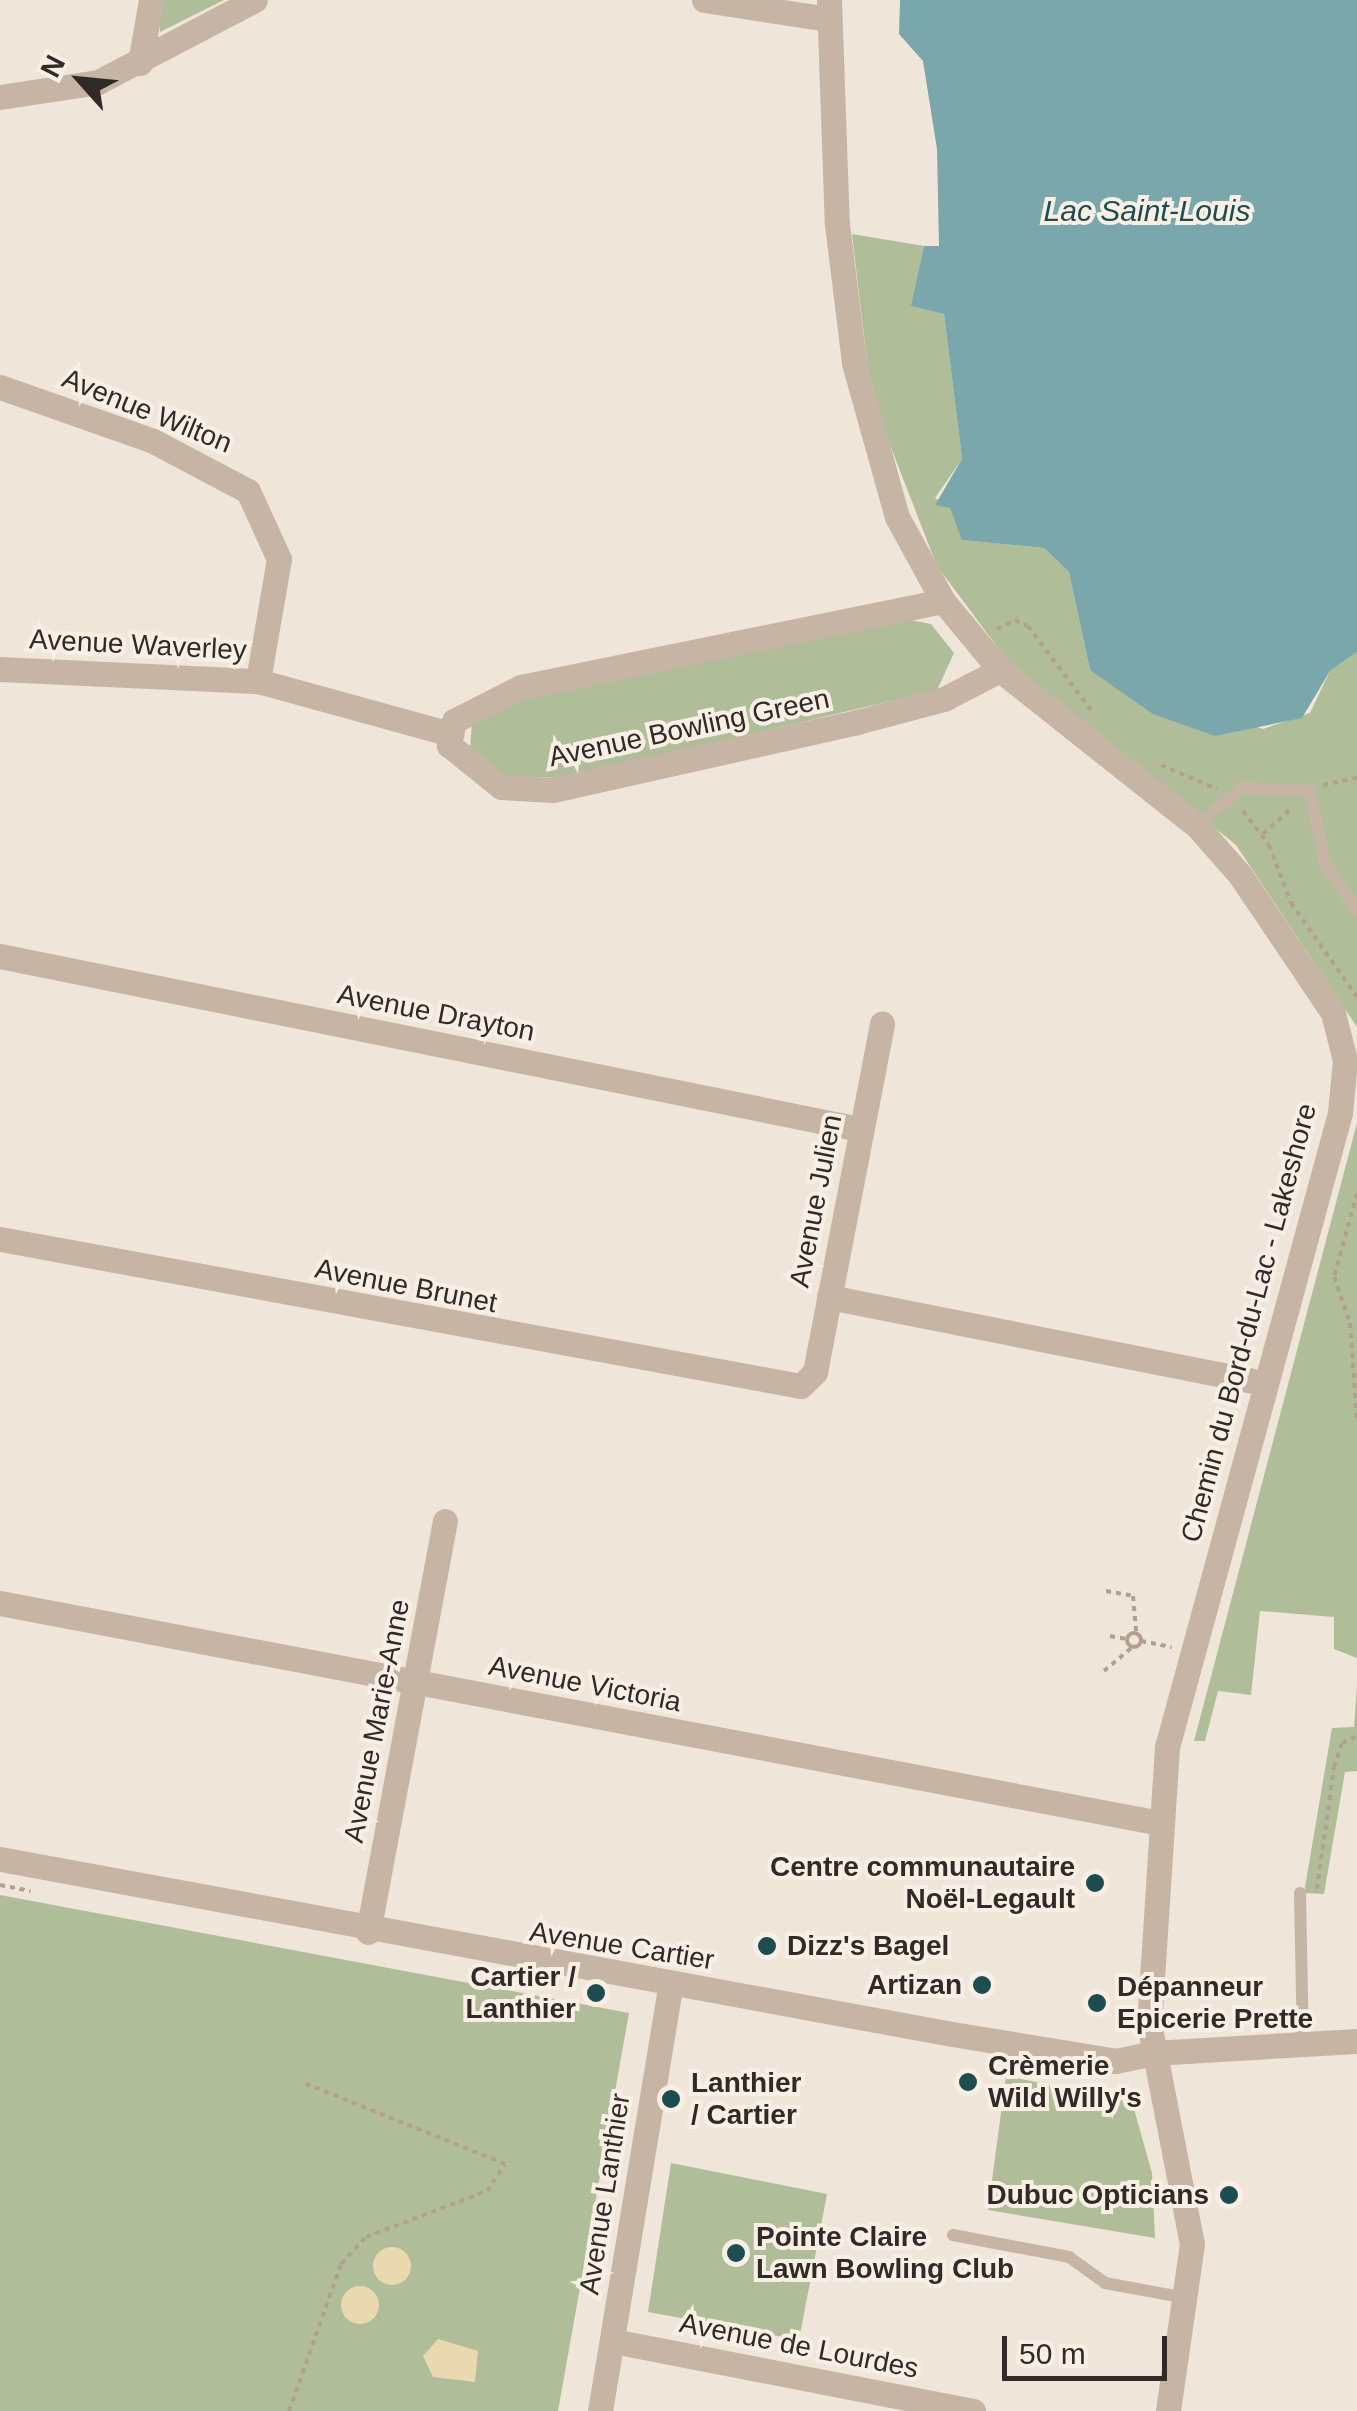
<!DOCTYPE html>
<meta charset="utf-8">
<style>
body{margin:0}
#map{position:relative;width:1357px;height:2411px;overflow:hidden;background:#efe5d8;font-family:Helvetica,sans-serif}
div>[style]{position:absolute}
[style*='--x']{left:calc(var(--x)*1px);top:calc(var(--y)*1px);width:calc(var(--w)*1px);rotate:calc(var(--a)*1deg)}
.green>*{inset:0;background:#b0bd99}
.sand>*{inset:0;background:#ead8af}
.round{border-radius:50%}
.water>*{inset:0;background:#79a7ab}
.path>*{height:4px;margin-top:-2px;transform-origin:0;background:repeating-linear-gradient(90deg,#b29f8f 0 5px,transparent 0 10px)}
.path>.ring{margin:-2px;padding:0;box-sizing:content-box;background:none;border:4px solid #b29f8f;border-radius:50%}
.service>*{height:12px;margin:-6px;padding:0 6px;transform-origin:6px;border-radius:6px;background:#c6b5a5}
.minor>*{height:25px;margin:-12.5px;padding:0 12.5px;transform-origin:12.5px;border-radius:12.5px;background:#c6b5a5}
.tertiary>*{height:25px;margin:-12.5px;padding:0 12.5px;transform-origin:12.5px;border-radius:12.5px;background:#c6b5a5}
.dots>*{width:28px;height:28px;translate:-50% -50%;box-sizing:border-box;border:5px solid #f7efe4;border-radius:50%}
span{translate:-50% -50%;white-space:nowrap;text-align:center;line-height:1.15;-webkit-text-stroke:8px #f7efe4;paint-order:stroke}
.street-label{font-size:28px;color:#322a26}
.poi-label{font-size:28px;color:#322a26;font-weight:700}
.right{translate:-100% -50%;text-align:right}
.left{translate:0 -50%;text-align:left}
.water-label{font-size:30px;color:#1e4c51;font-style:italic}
.north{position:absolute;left:30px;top:30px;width:100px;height:100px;-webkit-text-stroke:8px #f7efe4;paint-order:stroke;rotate:297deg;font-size:28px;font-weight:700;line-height:40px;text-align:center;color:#322a26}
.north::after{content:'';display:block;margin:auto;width:35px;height:45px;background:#322a26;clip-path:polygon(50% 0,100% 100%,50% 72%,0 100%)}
.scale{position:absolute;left:1002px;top:2336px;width:165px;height:45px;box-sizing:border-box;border:5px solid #322a26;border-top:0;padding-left:12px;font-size:30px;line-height:35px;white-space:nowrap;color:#322a26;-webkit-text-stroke:8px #f7efe4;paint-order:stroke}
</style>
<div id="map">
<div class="green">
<i style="clip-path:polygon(157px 0,224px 0,160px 32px)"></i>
<i style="clip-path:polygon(852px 234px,924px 246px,912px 306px,944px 314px,962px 459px,935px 498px,950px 508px,963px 540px,1044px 548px,1069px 572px,1090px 670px,1263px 729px,1310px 713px,1330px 671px,1357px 652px,1357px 1027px,1236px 845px,1007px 660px,937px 566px,871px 396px)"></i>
<i style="clip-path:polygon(905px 619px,931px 624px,954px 653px,937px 690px,565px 778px,506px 776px,470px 748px,472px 724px,516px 699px)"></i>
<i style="clip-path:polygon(1357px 1123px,1357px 1658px,1334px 1649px,1334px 1617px,1260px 1611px,1251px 1695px,1218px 1691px,1205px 1741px,1194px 1741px)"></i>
<i style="clip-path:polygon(1357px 1685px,1357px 1771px,1345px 1772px,1324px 1894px,1304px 1893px,1332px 1728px,1354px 1727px)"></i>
<i style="clip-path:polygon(0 1895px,629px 2013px,558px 2411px,0 2411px)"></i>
<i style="clip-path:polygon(1006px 2076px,1132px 2102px,1152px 2173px,1155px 2238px,988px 2210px)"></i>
<i style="clip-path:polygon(671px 2163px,827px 2194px,799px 2340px,648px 2312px)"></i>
</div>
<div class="sand">
<i class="round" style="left:373px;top:2247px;width:38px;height:38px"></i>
<i class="round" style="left:341px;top:2286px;width:38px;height:38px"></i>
<i style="clip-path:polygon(438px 2339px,478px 2351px,475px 2382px,433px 2377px,423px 2356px)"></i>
</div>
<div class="water">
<i style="clip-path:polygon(900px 0,1357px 0,1357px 652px,1330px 671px,1302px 718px,1215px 736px,1153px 714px,1090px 670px,1069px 572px,1044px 548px,962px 540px,950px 508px,935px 505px,962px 459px,944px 314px,911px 306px,924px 246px,939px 246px,937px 149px,923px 61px,899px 34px)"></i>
</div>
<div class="path">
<i style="--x:997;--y:629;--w:20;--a:-27"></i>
<i style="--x:1015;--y:620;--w:14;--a:25"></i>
<i style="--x:1028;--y:626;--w:105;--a:53.1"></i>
<i style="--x:1161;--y:765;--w:61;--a:23.2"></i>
<i style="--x:1323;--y:785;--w:35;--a:-12"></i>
<i style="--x:1243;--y:811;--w:43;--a:52.6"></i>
<i style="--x:1269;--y:845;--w:62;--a:69.2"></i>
<i style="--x:1291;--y:903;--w:115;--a:54.9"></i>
<i style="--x:1263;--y:834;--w:40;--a:-42"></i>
<i style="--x:1357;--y:1193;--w:87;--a:105.3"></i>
<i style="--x:1334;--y:1277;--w:49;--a:70.8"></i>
<i style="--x:1350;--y:1323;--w:98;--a:85.9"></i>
<i style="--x:1106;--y:1591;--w:27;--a:10"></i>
<i style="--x:1133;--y:1596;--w:38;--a:85"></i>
<i class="ring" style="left:1127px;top:1633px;width:10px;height:10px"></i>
<i style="--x:1110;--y:1636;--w:17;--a:10"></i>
<i style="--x:1141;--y:1641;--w:31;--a:11"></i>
<i style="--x:1104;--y:1671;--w:38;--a:-40"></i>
<i style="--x:0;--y:1885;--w:31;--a:11"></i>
<i style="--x:1317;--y:1889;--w:123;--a:-82.1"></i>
<i style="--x:1334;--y:1767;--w:25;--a:-72"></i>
<i style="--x:1342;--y:1743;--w:17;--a:-25"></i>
<i style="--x:289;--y:2411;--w:156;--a:-70.5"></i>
<i style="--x:341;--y:2264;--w:37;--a:-47"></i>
<i style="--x:366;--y:2237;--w:129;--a:-20.8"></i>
<i style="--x:487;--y:2191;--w:32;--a:-56"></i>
<i style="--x:505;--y:2164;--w:216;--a:-158"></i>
</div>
<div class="service">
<i style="--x:1197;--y:826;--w:59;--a:-40.2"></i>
<i style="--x:1242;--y:788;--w:68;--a:1.7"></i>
<i style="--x:1310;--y:790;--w:76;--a:78.5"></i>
<i style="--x:1325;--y:864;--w:56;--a:55.2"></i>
<i style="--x:1300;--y:1893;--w:150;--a:88.9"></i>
<i style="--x:953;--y:2235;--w:118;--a:10.7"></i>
<i style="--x:1069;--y:2257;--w:44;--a:35.8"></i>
<i style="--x:1105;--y:2283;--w:82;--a:10.5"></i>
</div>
<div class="minor">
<i style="--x:704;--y:0;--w:125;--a:8.7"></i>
<i style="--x:140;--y:63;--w:64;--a:-80.1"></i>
<i style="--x:0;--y:97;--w:99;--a:-8.7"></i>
<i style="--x:98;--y:82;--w:177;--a:-27.6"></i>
<i style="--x:0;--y:387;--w:162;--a:19.4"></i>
<i style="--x:153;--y:441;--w:107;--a:27.8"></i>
<i style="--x:248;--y:491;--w:75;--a:65.5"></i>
<i style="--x:279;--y:559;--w:124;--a:99.8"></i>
<i style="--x:943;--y:601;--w:431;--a:168.5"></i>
<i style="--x:521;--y:687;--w:75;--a:153.1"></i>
<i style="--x:454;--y:721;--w:25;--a:102"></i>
<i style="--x:449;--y:745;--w:67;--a:38.9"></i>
<i style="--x:501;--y:787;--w:52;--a:3.3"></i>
<i style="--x:553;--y:790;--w:312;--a:-12.6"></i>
<i style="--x:857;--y:722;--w:90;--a:-14.8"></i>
<i style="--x:944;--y:699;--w:63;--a:-27.4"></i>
<i style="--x:0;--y:669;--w:258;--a:2.7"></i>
<i style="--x:258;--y:681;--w:196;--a:15.4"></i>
<i style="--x:0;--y:956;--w:877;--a:11.37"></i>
<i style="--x:0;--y:1239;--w:814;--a:10.4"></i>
<i style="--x:801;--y:1386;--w:20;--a:-45"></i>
<i style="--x:815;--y:1372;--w:355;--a:-79.1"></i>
<i style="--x:829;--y:1297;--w:444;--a:11.2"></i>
<i style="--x:0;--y:1603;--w:1181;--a:10.74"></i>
<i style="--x:368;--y:1932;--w:418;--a:-79.4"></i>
<i style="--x:1153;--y:2053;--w:204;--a:-3.4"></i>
<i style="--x:613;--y:2341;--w:367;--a:11"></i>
<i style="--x:600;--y:2411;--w:431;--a:-80.6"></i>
</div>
<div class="tertiary">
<i style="--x:829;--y:0;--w:224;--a:88"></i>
<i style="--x:837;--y:224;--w:140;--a:83"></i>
<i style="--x:854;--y:363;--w:160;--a:74.4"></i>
<i style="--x:897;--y:517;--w:96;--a:61.3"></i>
<i style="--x:943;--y:601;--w:89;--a:50.4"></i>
<i style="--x:1000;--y:670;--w:251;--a:38.4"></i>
<i style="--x:1197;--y:826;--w:65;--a:48.7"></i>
<i style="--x:1240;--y:875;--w:166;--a:56"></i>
<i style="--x:1333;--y:1013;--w:49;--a:75.7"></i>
<i style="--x:1345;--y:1060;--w:53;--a:95.4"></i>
<i style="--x:1340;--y:1113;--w:657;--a:105.26"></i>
<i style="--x:1167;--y:1747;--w:277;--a:93.7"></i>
<i style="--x:1149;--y:2023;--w:225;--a:79"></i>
<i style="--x:1192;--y:2244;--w:169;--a:98.2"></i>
<i style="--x:0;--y:1859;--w:968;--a:10.42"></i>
<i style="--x:952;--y:2034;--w:166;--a:9.3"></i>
<i style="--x:1116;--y:2061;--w:38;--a:-12"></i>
</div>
<div class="dots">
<i style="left:1095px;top:1883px;background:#1e4c51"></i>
<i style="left:767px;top:1946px;background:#1e4c51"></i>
<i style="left:982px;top:1985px;background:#1e4c51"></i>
<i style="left:596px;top:1993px;background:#1e4c51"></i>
<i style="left:1097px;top:2003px;background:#1e4c51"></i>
<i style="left:968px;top:2082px;background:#1e4c51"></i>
<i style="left:671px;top:2099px;background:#1e4c51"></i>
<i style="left:1229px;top:2195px;background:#1e4c51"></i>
<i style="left:736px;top:2253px;background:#1e4c51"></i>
</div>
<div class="street-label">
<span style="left:147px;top:411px;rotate:22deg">Avenue Wilton</span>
<span style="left:138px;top:645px;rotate:3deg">Avenue Waverley</span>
<span style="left:689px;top:728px;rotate:-12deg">Avenue Bowling Green</span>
<span style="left:436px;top:1013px;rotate:11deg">Avenue Drayton</span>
<span style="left:816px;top:1201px;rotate:-79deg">Avenue Julien</span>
<span style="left:406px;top:1286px;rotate:11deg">Avenue Brunet</span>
<span style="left:1249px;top:1323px;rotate:-75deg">Chemin du Bord-du-Lac - Lakeshore</span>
<span style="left:585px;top:1684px;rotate:11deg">Avenue Victoria</span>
<span style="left:377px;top:1721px;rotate:-79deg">Avenue Marie-Anne</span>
<span style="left:622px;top:1946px;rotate:9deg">Avenue Cartier</span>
<span style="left:605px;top:2194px;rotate:-81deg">Avenue Lanthier</span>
<span style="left:799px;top:2346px;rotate:11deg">Avenue de Lourdes</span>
</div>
<div class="poi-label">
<span class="right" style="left:1075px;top:1883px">Centre communautaire<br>Noël-Legault</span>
<span class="left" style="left:787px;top:1946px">Dizz's Bagel</span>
<span class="right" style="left:576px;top:1993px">Cartier /<br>Lanthier</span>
<span class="right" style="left:962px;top:1985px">Artizan</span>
<span class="left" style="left:1117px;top:2003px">Dépanneur<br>Epicerie Prette</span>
<span class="left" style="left:988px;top:2082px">Crèmerie<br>Wild Willy's</span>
<span class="left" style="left:691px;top:2099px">Lanthier<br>/ Cartier</span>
<span class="right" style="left:1209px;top:2195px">Dubuc Opticians</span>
<span class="left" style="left:756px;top:2253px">Pointe Claire<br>Lawn Bowling Club</span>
</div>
<div class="water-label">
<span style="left:1147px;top:211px">Lac Saint-Louis</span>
</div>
<div class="north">N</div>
<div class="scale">50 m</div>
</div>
